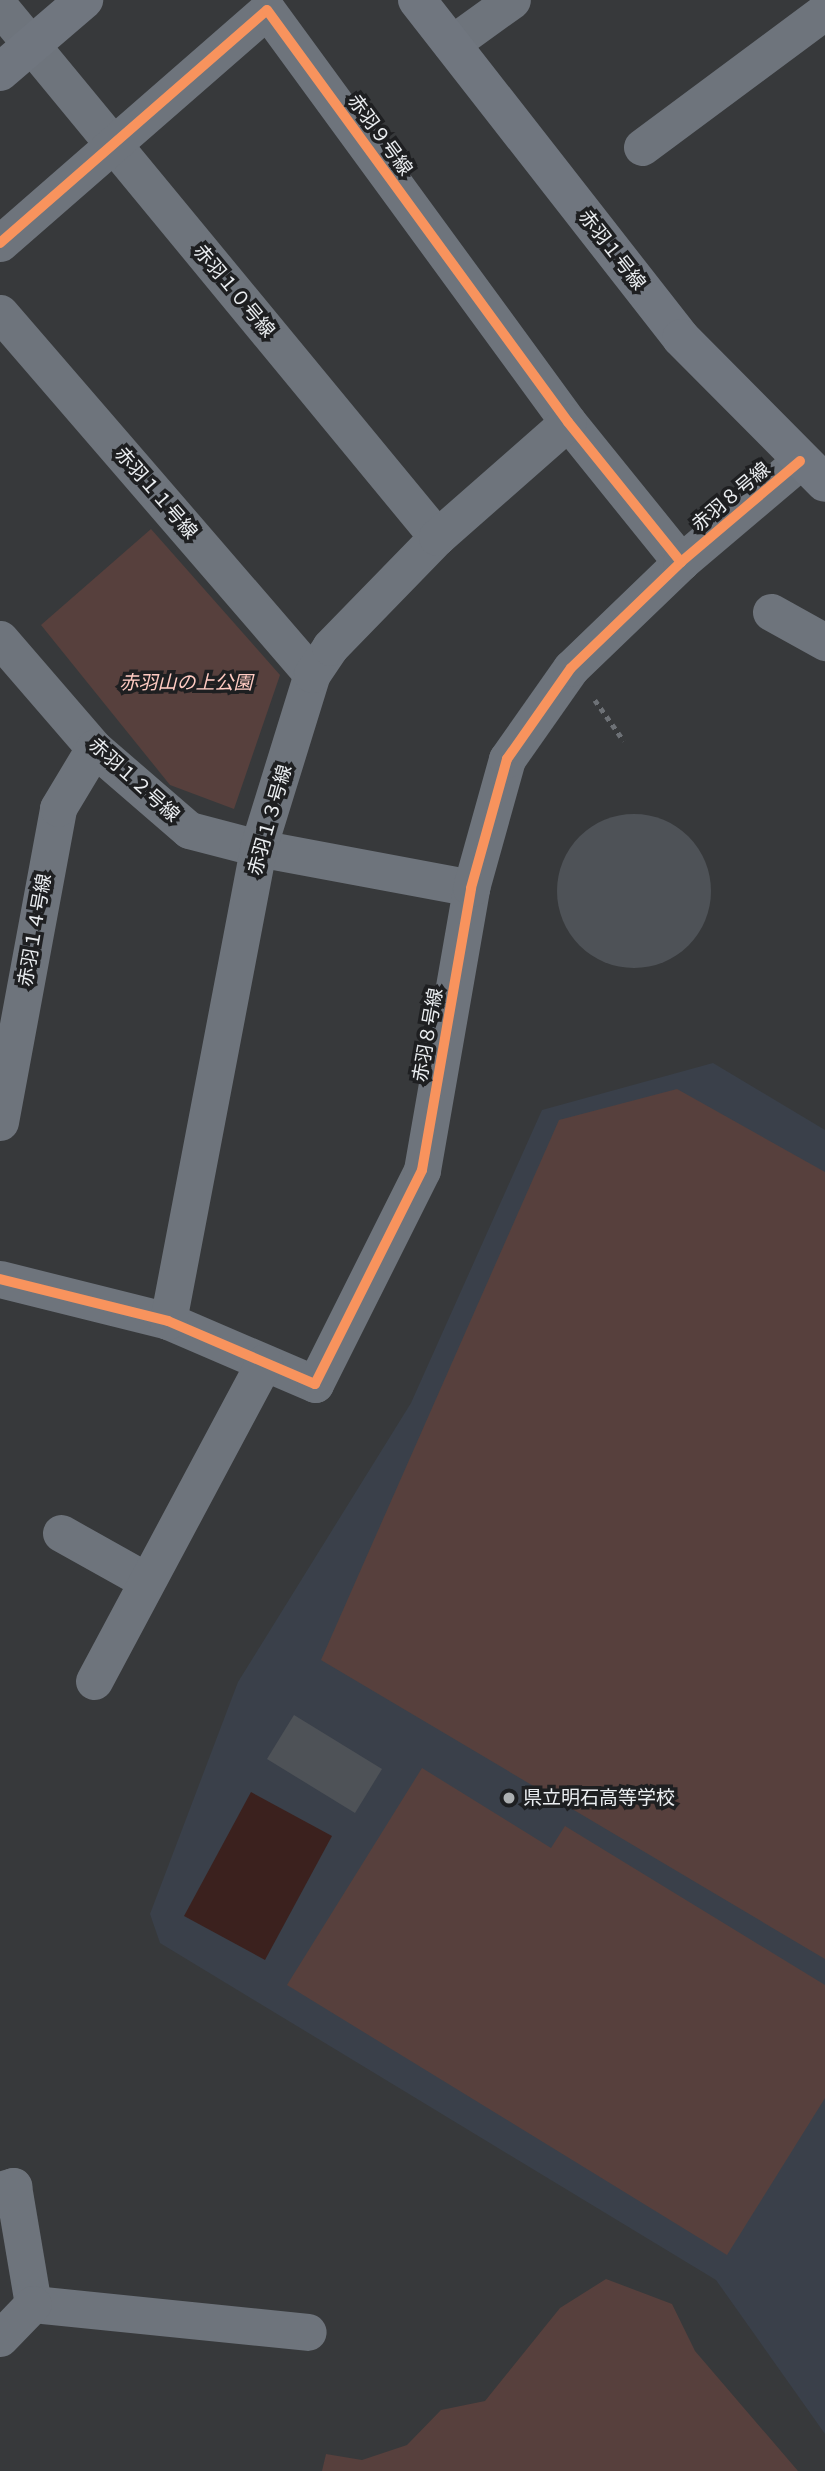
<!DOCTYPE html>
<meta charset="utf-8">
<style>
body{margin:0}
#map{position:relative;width:825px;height:2471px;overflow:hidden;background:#37393b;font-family:"Libre Baskerville","Noto Sans JP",serif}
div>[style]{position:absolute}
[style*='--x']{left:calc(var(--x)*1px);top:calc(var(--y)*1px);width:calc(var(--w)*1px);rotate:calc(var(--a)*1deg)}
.built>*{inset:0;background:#3a404a}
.green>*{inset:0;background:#57403d}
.water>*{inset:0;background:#3b211e}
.building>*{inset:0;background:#4e5257}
.round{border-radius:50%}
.path>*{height:4.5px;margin-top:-2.25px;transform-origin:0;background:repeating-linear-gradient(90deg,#6d7176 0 5px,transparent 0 10px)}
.street>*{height:37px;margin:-18.5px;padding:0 18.5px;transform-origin:18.5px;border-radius:18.5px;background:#6e747c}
.secondary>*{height:38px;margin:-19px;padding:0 19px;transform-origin:19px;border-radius:19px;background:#70767f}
.cycleway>*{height:10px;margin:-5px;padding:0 5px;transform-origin:5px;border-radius:5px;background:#f8935d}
.dots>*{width:19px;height:19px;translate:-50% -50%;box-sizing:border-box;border:4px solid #1e1f21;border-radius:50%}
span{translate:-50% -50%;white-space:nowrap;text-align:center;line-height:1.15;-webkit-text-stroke:7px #1e1f21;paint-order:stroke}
.street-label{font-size:19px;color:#ebeef1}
.park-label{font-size:19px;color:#ffcbc2;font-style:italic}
.poi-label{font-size:19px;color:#ebeef1}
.left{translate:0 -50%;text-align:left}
</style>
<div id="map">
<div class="built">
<i style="clip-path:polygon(713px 1063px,825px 1130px,825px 2434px,716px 2280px,160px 1943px,150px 1914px,238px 1682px,411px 1403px,542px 1110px)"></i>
</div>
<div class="green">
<i style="clip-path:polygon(151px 529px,280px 675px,234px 809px,170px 785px,41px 625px)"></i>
<i style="clip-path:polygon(677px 1089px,825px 1172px,825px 1959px,321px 1660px,559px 1120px)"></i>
<i style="clip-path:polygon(422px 1768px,551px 1848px,565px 1826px,825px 1985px,825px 2098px,727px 2255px,287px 1985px)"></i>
<i style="clip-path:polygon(606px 2279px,672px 2304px,695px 2351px,798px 2471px,322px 2471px,326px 2454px,362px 2460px,407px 2445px,441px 2410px,485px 2401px,560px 2308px)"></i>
</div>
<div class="water">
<i style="clip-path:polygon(251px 1792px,332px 1836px,265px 1960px,184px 1916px)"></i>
</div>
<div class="building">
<i class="round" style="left:557px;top:814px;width:154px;height:154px"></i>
<i style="clip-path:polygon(294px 1715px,382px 1769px,355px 1813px,267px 1759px)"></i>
</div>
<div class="path">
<i style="--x:595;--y:700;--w:50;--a:54.7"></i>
</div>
<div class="street">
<i style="--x:0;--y:7;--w:687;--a:50.49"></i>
<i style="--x:451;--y:44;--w:75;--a:-35.8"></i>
<i style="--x:642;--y:147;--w:228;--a:-36.6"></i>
<i style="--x:0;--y:243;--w:354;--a:-41.1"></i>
<i style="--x:267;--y:10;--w:510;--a:53.85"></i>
<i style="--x:568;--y:422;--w:180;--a:51.1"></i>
<i style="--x:0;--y:313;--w:477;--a:49.2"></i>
<i style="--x:771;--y:612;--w:62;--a:29.1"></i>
<i style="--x:0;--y:639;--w:144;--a:49.2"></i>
<i style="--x:94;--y:748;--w:125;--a:40.8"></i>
<i style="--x:189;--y:830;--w:71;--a:14.6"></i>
<i style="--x:258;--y:848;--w:217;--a:10.6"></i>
<i style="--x:0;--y:1122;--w:319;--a:-79.5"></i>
<i style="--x:58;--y:808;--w:70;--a:-59"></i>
<i style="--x:0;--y:1279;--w:173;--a:14"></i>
<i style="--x:168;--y:1321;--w:160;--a:23.2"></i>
<i style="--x:315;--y:1384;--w:239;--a:-63.4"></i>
<i style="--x:422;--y:1170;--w:286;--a:-80.1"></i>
<i style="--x:471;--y:888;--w:134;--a:-74.4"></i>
<i style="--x:507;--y:759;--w:111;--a:-54.9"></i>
<i style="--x:571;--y:668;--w:153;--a:-43.9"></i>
<i style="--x:681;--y:562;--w:156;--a:-40.3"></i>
<i style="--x:168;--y:1321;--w:481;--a:-79.2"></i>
<i style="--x:258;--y:848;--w:182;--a:-72.8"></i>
<i style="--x:312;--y:674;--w:32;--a:-56"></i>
<i style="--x:330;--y:647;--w:153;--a:-45.8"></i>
<i style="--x:437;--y:537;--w:174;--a:-41.3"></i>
<i style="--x:61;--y:1533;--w:98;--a:29.2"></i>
<i style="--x:94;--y:1681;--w:361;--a:-61.9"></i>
<i style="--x:0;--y:2190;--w:14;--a:-17"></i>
<i style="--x:13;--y:2186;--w:120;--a:80.4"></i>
<i style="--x:33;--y:2304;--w:276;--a:5.8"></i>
<i style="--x:0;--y:2338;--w:47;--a:-45.9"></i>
</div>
<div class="secondary">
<i style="--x:417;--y:0;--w:429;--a:52"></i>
<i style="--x:681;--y:338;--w:204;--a:45.2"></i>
<i style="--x:0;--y:72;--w:111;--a:-40.6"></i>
</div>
<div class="cycleway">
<i style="--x:0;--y:243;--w:354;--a:-41.1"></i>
<i style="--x:267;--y:10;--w:510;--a:53.85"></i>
<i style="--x:568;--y:422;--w:180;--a:51.1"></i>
<i style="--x:0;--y:1279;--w:173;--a:14"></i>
<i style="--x:168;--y:1321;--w:160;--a:23.2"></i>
<i style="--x:315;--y:1384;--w:239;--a:-63.4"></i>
<i style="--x:422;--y:1170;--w:286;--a:-80.1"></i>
<i style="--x:471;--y:888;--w:134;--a:-74.4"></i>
<i style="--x:507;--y:759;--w:111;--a:-54.9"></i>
<i style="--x:571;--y:668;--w:153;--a:-43.9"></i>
<i style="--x:681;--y:562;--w:156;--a:-40.3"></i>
</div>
<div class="dots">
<i style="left:509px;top:1798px;background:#acafb1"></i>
</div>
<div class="street-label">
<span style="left:380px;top:135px;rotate:54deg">赤羽９号線</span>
<span style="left:612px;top:250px;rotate:52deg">赤羽１号線</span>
<span style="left:234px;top:291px;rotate:50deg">赤羽１０号線</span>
<span style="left:156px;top:493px;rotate:49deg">赤羽１１号線</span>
<span style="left:731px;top:497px;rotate:-40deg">赤羽８号線</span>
<span style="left:134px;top:780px;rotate:42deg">赤羽１２号線</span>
<span style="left:270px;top:820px;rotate:-74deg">赤羽１３号線</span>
<span style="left:35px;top:930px;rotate:-80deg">赤羽１４号線</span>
<span style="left:428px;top:1035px;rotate:-80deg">赤羽８号線</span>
</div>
<div class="park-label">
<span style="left:186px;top:683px">赤羽山の上公園</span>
</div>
<div class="poi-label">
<span class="left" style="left:523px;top:1798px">県立明石高等学校</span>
</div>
</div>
